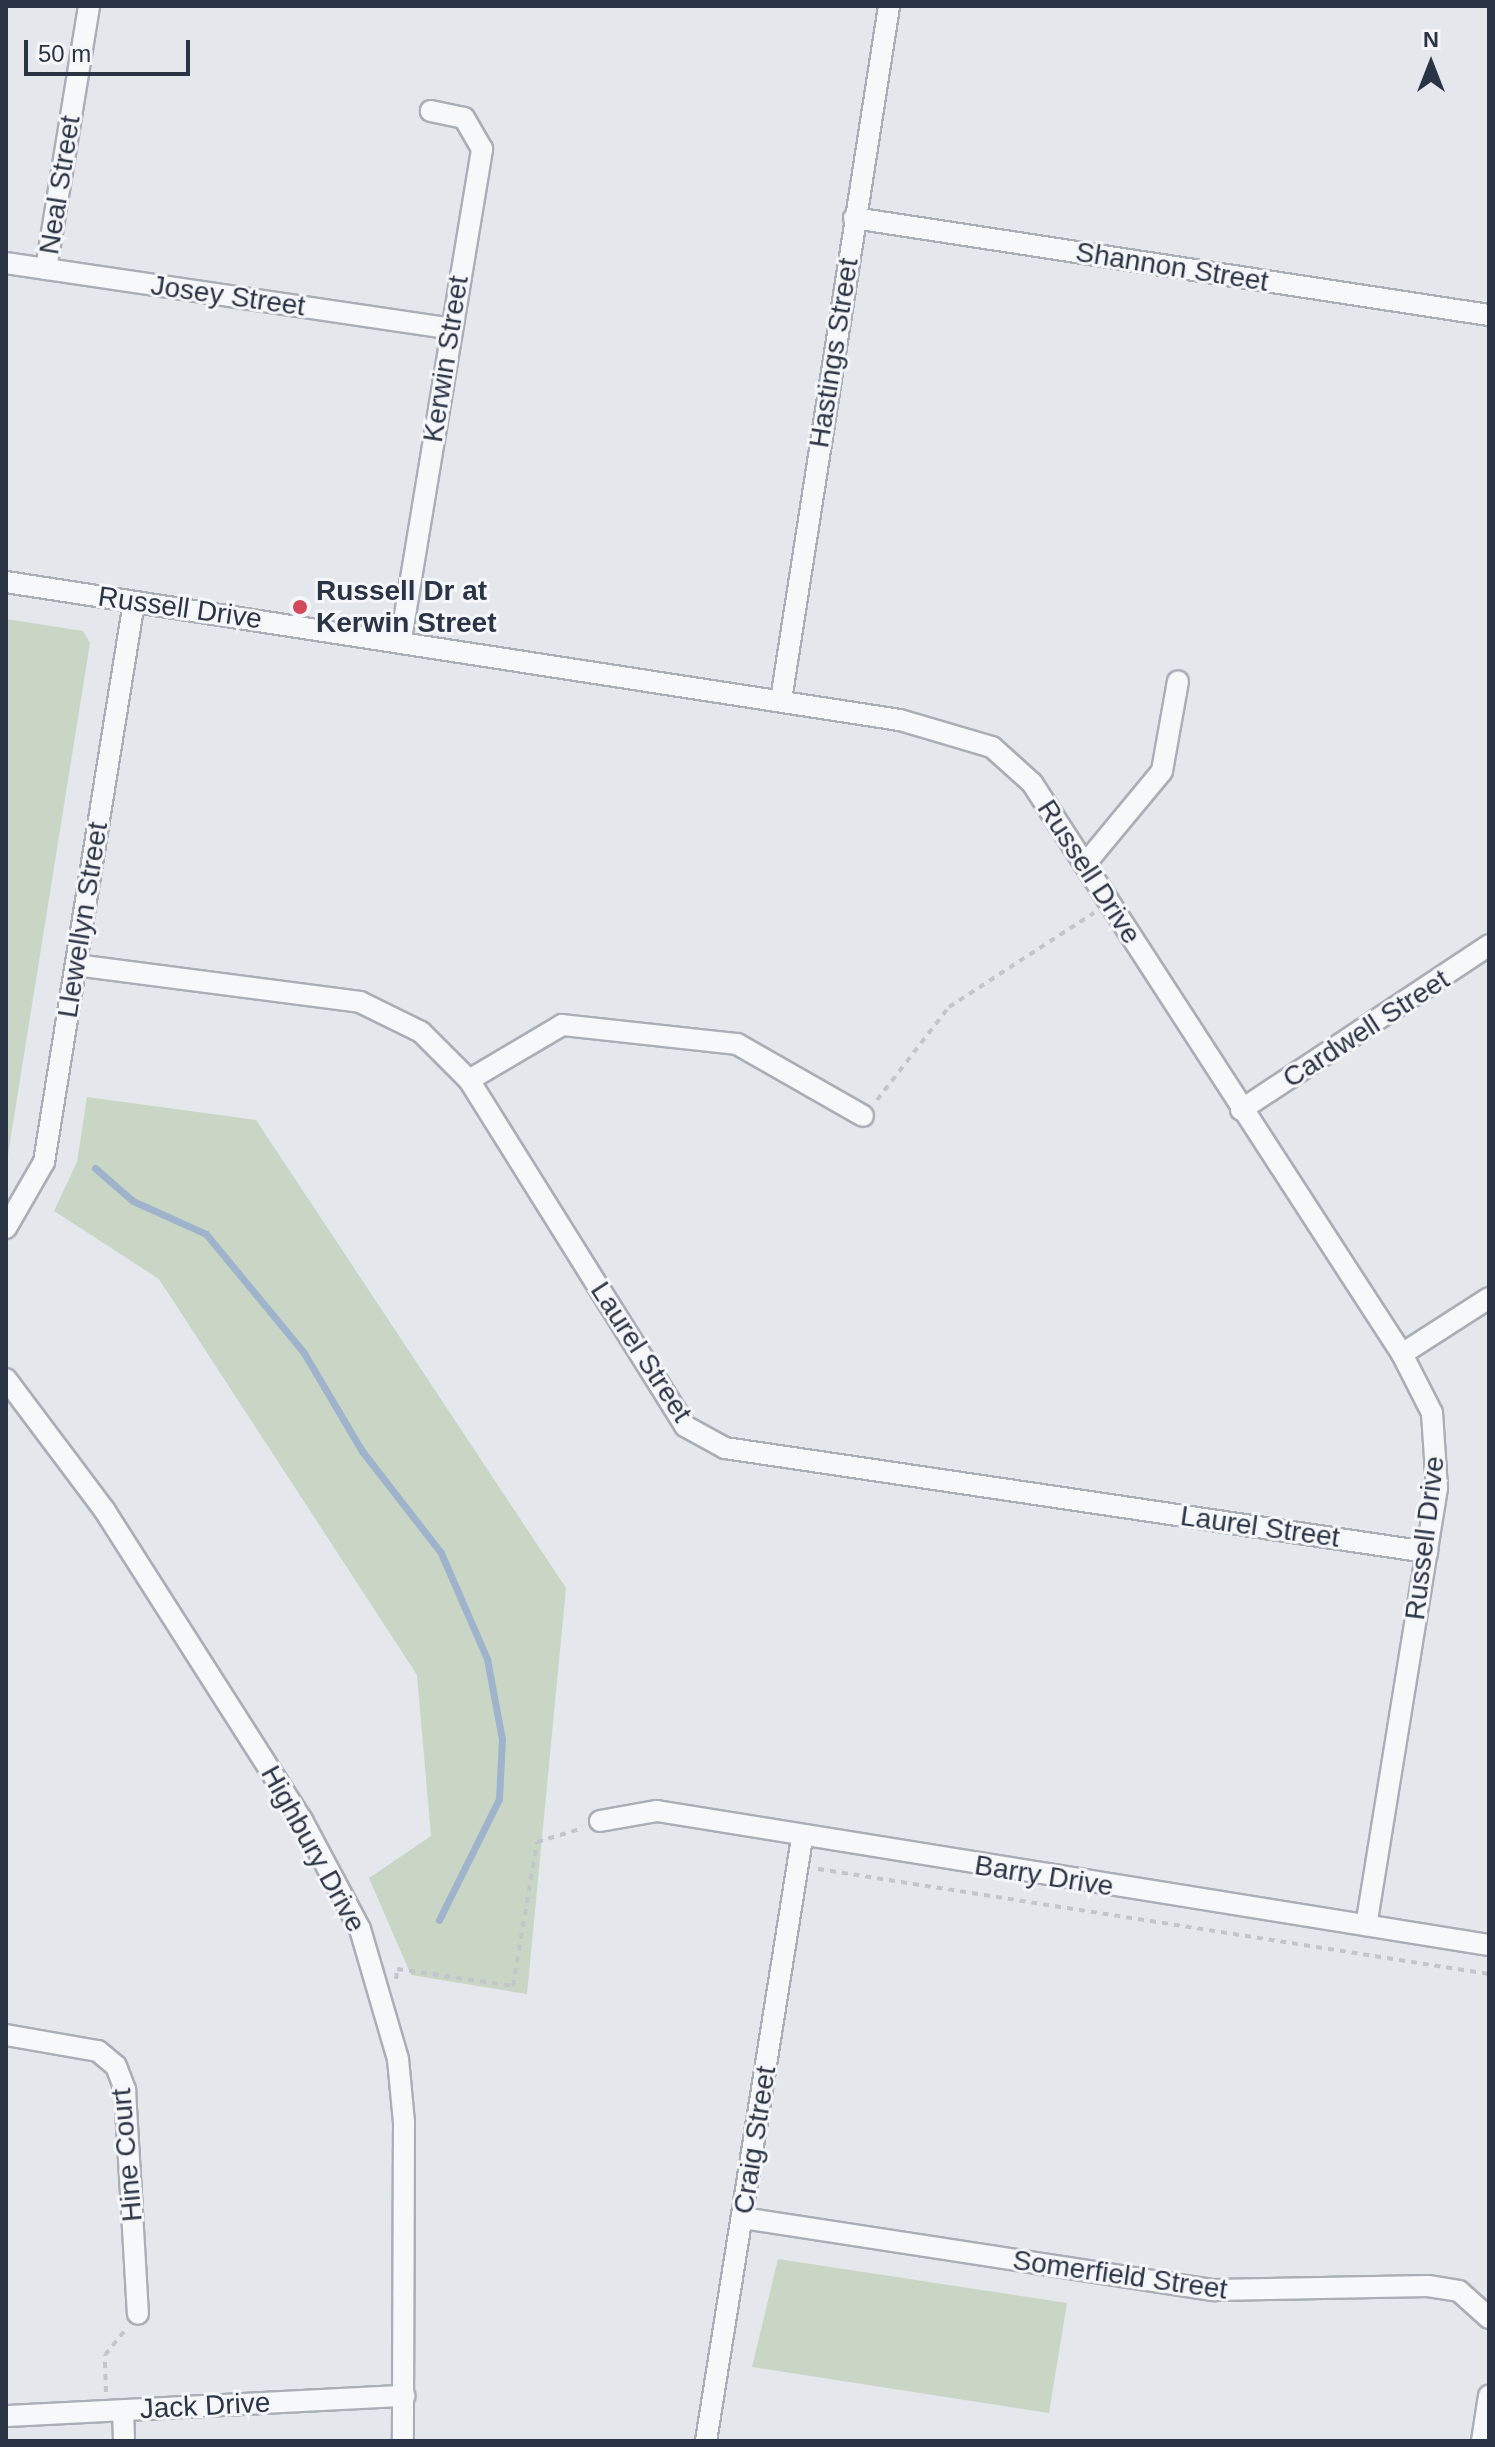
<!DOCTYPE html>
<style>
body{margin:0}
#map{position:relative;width:1495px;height:2447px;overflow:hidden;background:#e4e7ec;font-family:Arial,sans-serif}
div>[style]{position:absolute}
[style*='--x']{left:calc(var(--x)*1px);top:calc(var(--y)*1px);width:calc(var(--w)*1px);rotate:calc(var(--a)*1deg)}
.green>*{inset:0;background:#c9d6c5}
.stream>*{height:7px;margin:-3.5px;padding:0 3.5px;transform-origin:3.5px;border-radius:3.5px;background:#9fb4cc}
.path>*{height:4px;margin-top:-2px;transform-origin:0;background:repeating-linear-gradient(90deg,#c2c5cb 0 6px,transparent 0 12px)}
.roads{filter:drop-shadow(2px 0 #a9aeb7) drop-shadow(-2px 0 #a9aeb7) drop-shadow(0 2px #a9aeb7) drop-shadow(0 -2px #a9aeb7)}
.street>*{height:20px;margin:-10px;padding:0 10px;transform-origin:10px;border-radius:10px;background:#f7f8fa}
.dots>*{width:22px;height:22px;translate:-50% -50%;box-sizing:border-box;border:4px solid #f4f6f9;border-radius:50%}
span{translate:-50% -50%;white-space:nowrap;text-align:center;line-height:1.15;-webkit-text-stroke:6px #f4f6f9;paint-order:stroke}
.street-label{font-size:28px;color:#2b3445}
.poi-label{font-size:28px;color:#2b3445;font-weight:700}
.left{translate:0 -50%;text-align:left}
.frame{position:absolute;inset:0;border:8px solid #2b3445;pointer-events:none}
.north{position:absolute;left:1391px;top:24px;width:80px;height:80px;-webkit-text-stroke:6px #f4f6f9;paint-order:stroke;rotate:0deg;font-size:22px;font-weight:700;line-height:32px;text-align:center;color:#2b3445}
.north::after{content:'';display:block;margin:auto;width:28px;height:36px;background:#2b3445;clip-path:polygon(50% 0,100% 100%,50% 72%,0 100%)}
.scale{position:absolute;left:24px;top:40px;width:166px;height:36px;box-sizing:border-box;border:4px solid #2b3445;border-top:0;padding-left:10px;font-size:24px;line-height:28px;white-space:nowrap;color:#2b3445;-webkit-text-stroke:6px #f4f6f9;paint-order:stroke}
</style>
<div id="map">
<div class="green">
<i style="clip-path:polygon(6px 619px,83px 631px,90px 643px,6px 1167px)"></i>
<i style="clip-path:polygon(87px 1097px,256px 1120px,566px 1588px,527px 1994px,411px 1975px,369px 1878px,431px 1836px,417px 1675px,159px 1279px,54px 1211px,77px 1162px)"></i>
<i style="clip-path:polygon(778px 2259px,1067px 2303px,1049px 2413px,752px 2367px)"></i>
</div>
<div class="stream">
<i style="--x:95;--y:1168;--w:50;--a:41"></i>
<i style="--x:133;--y:1201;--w:80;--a:24.3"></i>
<i style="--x:206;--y:1234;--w:154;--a:50.5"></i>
<i style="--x:304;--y:1353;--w:114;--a:59.4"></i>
<i style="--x:362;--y:1451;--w:129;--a:52.2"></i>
<i style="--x:441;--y:1553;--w:116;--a:66.5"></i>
<i style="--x:487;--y:1659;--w:81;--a:79.4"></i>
<i style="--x:502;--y:1739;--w:60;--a:92.9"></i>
<i style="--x:499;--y:1799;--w:135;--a:116.4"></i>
</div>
<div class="path">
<i style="--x:877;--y:1100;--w:118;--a:-52.3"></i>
<i style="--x:949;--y:1007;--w:173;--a:-33"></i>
<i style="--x:818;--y:1869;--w:679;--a:8.89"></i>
<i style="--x:396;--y:1979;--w:10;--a:-84"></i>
<i style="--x:397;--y:1969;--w:117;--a:8.3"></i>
<i style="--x:513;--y:1986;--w:146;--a:-80.5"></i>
<i style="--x:537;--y:1842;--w:48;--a:-16.9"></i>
<i style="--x:106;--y:2392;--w:37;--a:-92"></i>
<i style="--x:105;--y:2355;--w:35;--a:-51"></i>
</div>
<div class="roads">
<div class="street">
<i style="--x:854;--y:218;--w:642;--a:8.69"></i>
<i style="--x:6;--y:263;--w:450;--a:8.4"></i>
<i style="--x:46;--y:269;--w:266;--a:-80.7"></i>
<i style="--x:6;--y:582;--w:905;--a:8.78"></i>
<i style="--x:900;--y:720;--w:96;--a:16.4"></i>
<i style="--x:992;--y:747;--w:54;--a:42"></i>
<i style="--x:1032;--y:783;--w:680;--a:57.06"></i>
<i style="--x:1402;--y:1354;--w:66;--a:63"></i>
<i style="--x:1432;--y:1413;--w:75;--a:86.2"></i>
<i style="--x:1437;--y:1488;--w:443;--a:99.2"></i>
<i style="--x:401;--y:639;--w:497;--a:-80.6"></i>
<i style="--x:482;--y:149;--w:36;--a:-120"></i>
<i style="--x:464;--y:118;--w:34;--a:-168"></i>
<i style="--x:781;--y:700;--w:702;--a:-81.15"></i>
<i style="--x:1086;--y:863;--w:119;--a:-50.4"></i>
<i style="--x:1162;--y:771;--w:91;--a:-79.9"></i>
<i style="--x:76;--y:965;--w:286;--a:7.4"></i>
<i style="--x:360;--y:1002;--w:68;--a:26.2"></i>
<i style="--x:421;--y:1032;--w:68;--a:45"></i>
<i style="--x:469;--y:1080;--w:408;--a:58"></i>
<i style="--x:685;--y:1426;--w:46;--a:28.8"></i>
<i style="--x:725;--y:1448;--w:710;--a:8.43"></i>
<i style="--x:469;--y:1080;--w:108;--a:-30.6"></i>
<i style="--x:562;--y:1025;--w:176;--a:6.2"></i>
<i style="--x:737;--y:1044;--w:145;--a:29.7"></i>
<i style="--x:1241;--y:1110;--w:298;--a:-33.6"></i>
<i style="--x:6;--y:1228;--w:76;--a:-60.1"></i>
<i style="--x:44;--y:1162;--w:567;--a:-80.87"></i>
<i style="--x:1402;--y:1354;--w:103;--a:-32.8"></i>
<i style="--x:6;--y:1379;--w:165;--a:53.1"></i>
<i style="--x:105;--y:1511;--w:366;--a:57.5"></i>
<i style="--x:302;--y:1820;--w:123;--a:62"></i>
<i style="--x:360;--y:1929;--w:135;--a:73.7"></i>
<i style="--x:398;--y:2059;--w:63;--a:84.6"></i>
<i style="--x:404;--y:2122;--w:319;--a:90.2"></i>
<i style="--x:600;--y:1821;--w:58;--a:-10"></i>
<i style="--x:657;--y:1811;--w:843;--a:9.15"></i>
<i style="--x:6;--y:2035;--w:93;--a:9.9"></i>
<i style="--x:98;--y:2051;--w:23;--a:40"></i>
<i style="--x:116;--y:2066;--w:26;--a:69"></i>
<i style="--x:125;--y:2090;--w:224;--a:86.7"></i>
<i style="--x:742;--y:2218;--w:478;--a:8.7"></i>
<i style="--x:1215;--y:2290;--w:213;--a:-1.1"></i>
<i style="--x:1428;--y:2286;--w:31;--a:9"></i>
<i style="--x:1459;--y:2291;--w:40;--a:42"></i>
<i style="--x:123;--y:2411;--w:30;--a:88"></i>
<i style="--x:6;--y:2416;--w:399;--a:-2.9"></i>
<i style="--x:706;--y:2441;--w:611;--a:-80.95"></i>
<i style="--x:1482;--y:2441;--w:46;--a:-81.2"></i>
</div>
</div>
<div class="dots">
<i style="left:300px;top:607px;background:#d1495b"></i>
</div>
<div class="street-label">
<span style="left:60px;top:185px;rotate:-81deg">Neal Street</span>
<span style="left:1172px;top:267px;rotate:9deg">Shannon Street</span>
<span style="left:228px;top:296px;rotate:8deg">Josey Street</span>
<span style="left:834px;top:353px;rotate:-81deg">Hastings Street</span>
<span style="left:446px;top:359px;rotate:-81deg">Kerwin Street</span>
<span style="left:180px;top:608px;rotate:8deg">Russell Drive</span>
<span style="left:1089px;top:872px;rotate:57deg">Russell Drive</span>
<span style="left:83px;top:920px;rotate:-81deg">Llewellyn Street</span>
<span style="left:1366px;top:1029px;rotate:-33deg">Cardwell Street</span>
<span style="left:641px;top:1352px;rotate:57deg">Laurel Street</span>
<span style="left:1260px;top:1527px;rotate:8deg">Laurel Street</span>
<span style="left:1425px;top:1538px;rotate:-83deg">Russell Drive</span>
<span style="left:313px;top:1849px;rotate:61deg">Highbury Drive</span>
<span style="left:1044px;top:1876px;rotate:9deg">Barry Drive</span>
<span style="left:755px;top:2140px;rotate:-81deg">Craig Street</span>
<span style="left:127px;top:2155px;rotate:-95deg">Hine Court</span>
<span style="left:1120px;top:2275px;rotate:8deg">Somerfield Street</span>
<span style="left:205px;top:2406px;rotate:-3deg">Jack Drive</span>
</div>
<div class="poi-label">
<span class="left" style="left:316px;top:607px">Russell Dr at<br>Kerwin Street</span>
</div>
<div class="frame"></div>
<div class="north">N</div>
<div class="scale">50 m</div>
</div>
